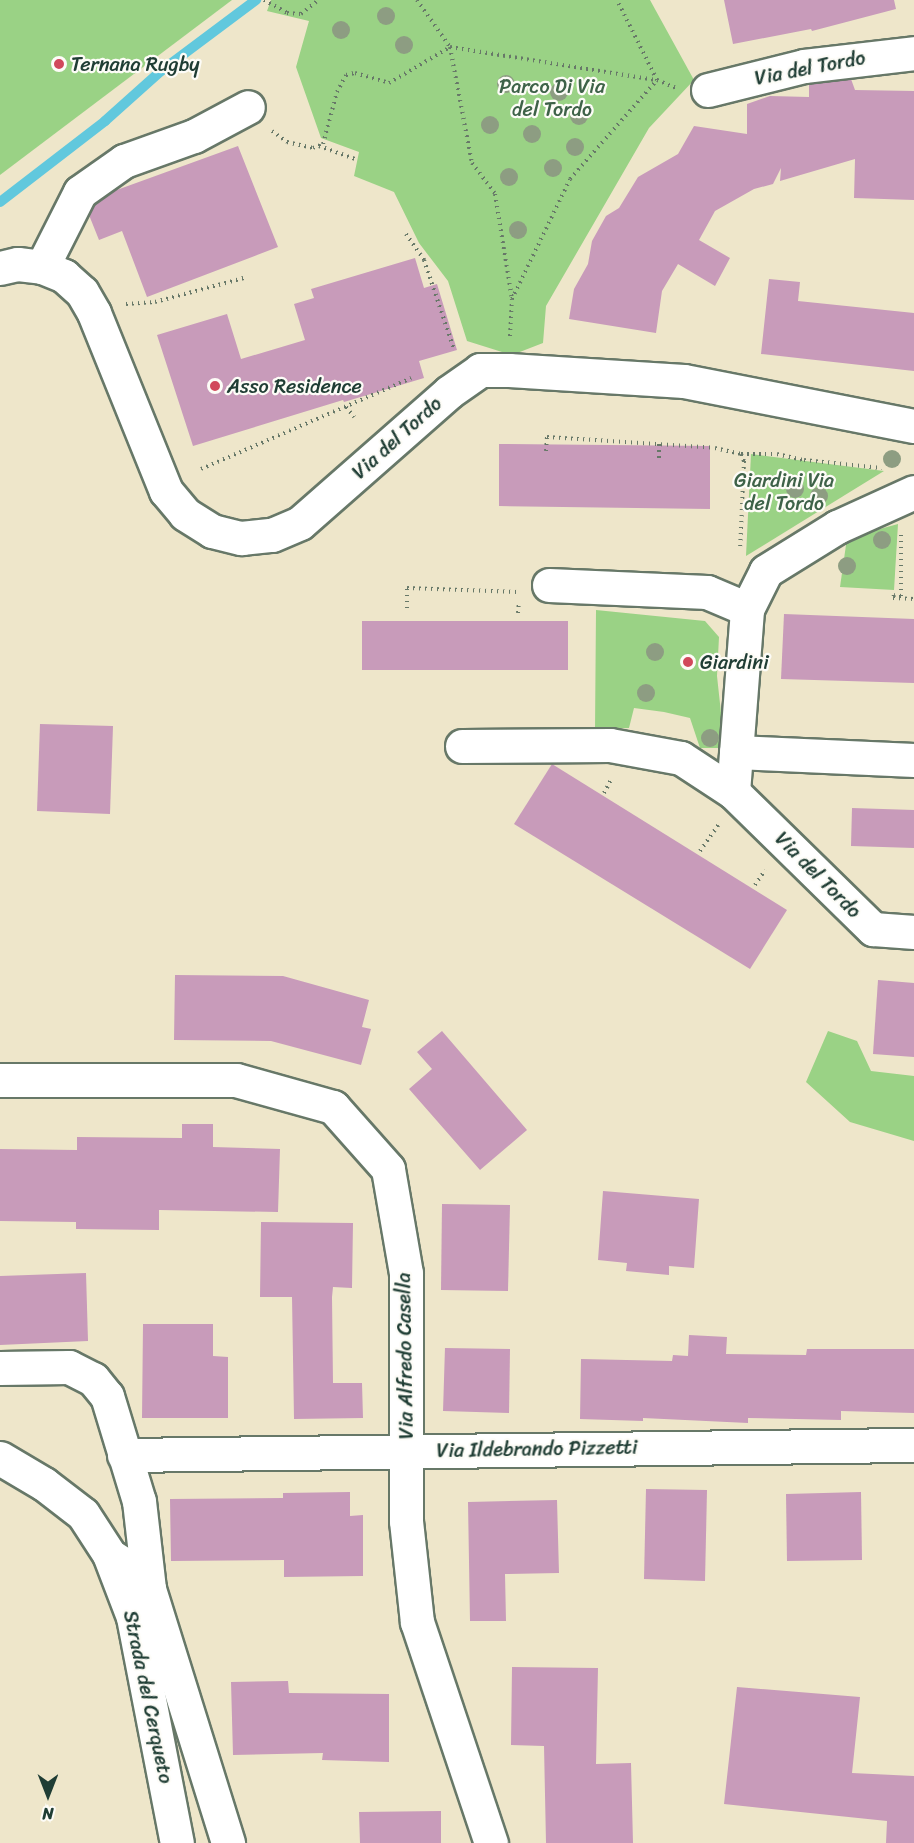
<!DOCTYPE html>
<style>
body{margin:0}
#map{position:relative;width:914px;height:1843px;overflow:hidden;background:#eee6ca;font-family:Sriracha,sans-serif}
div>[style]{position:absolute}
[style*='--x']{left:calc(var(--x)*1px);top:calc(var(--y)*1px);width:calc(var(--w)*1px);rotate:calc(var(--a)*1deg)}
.green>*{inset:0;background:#9ad285}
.stream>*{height:10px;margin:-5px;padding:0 5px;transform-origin:5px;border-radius:5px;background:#61c8dd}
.building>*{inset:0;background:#c89bba}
.path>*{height:4px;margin-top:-2px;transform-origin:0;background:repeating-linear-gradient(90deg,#677868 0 1.5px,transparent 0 6px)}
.roads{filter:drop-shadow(2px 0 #677868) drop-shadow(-2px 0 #677868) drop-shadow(0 2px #677868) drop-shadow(0 -2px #677868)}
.minor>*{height:33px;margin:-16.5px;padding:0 16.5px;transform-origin:16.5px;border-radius:16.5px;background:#fff}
.trees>*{width:18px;height:18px;margin:-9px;border-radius:50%;background:#8d9d82}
.dots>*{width:16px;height:16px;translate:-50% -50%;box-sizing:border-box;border:3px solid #fdfcf7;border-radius:50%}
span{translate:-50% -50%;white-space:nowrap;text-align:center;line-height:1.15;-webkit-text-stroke:4.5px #fdfcf7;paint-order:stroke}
.poi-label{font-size:20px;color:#1f3d34}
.left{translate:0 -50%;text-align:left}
.street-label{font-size:20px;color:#1f3d34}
.park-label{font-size:20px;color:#3e6248}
.north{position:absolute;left:18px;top:1765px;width:60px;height:60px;-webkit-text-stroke:4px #fdfcf7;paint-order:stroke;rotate:180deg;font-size:16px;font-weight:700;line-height:24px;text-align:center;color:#1f3d34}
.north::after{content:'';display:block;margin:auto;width:21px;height:27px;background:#1f3d34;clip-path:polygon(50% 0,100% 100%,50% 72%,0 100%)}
</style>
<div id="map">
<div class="green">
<i style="clip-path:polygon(0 0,232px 0,0 175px)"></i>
<i style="clip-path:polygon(271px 0,650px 0,694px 80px,649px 128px,546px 306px,543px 343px,512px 355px,467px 341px,448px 281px,419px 243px,394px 192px,354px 176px,359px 152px,321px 138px,296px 67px,309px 21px,267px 11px)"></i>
<i style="clip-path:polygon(751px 454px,884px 471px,746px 556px)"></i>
<i style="clip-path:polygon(898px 524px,894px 590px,840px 587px,847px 538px)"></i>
<i style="clip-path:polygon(596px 610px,705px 621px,719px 637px,717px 676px,722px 722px,719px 748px,700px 748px,690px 718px,664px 712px,634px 708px,629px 728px,595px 729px)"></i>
<i style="clip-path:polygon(828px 1031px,857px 1041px,871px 1071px,914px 1076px,914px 1141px,850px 1122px,806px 1082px)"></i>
</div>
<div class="stream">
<i style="--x:0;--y:202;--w:133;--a:-37.6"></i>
<i style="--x:105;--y:121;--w:75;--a:-41.8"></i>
<i style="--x:161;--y:71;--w:119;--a:-36.8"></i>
</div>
<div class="building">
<i style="clip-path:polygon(724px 0,894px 0,896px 9px,812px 31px,811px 29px,733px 44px)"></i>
<i style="clip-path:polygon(851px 79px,855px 90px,914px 91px,914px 200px,854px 198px,855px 159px,780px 181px,781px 168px,773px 184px,754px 189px,715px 211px,699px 240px,730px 258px,715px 286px,678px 264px,662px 291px,656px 333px,569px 319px,574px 289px,588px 264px,592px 241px,606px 216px,619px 208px,638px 177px,678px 154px,694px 126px,747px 134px,747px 104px,770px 96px,809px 97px,809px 84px)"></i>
<i style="clip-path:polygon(238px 146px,278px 247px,147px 297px,122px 231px,99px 240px,89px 215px,95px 205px,114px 191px)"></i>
<i style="clip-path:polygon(415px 258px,424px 288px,437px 284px,457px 350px,419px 361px,424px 378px,344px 402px,343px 400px,193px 446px,157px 335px,227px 314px,241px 359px,305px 340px,294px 304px,314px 298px,311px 289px)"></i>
<i style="clip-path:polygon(769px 279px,800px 282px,798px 301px,914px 313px,914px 371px,761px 354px)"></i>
<i style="clip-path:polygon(499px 444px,710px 446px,710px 509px,499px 506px)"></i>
<i style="clip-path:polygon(784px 614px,914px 619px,914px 683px,781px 679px)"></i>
<i style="clip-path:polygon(362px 621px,568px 621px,568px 670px,362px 670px)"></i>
<i style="clip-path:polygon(40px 724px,113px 726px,110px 814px,37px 811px)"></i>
<i style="clip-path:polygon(552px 764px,787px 910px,750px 969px,514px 824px)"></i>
<i style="clip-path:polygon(852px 808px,914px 810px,914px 848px,851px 846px)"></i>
<i style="clip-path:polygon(175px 975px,283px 976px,369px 1000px,362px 1027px,371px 1029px,361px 1065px,271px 1041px,174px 1040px)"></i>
<i style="clip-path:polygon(878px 980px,914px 983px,914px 1057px,873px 1054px)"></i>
<i style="clip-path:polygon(442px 1031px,527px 1130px,480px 1170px,409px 1089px,432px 1069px,417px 1052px)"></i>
<i style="clip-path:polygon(182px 1124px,213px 1124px,213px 1147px,280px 1149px,278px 1212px,159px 1210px,159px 1230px,76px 1229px,76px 1222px,0 1221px,0 1149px,77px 1150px,77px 1137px,182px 1138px)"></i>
<i style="clip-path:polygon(603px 1191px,699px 1199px,694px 1268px,669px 1266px,669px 1275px,626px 1271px,627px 1263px,598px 1260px)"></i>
<i style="clip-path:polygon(442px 1204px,510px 1205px,508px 1291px,441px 1290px)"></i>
<i style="clip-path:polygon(261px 1222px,353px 1223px,352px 1288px,333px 1287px,332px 1297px,333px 1383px,362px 1383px,363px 1418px,294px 1419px,292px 1297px,260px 1297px)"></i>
<i style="clip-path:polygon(86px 1273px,88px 1341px,0 1345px,0 1276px)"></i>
<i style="clip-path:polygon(143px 1324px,213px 1324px,213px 1356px,228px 1357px,228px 1418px,142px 1418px)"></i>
<i style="clip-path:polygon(689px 1335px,727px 1337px,726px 1354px,806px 1355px,807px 1349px,914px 1349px,914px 1413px,841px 1411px,841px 1420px,748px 1418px,748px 1423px,643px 1418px,643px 1421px,580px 1419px,581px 1359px,672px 1361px,673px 1355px,688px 1356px)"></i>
<i style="clip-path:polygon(445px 1348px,510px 1349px,509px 1413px,443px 1411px)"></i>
<i style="clip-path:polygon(646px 1489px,707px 1490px,705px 1581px,644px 1579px)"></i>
<i style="clip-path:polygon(350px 1492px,350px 1516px,363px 1515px,363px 1576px,284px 1577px,284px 1560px,171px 1561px,170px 1499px,283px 1498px,283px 1493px)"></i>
<i style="clip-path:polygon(861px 1492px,862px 1560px,787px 1561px,786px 1494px)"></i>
<i style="clip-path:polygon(557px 1500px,559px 1573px,505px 1574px,506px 1621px,470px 1621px,468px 1502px)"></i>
<i style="clip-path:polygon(512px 1667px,598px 1668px,596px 1764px,631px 1763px,633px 1843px,546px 1843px,544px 1746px,511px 1745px)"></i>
<i style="clip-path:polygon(288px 1681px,289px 1693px,389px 1694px,389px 1762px,322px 1760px,323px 1753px,233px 1755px,231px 1682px)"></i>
<i style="clip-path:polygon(737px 1687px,860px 1697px,852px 1773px,914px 1776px,914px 1843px,886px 1843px,887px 1821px,724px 1804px)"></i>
<i style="clip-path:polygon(441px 1811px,441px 1843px,360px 1843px,359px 1812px)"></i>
</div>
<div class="path">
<i style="--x:264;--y:0;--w:26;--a:29"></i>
<i style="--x:287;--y:13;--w:14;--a:4"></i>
<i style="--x:301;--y:14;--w:22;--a:-39"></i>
<i style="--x:417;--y:0;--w:57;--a:54.9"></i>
<i style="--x:450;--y:47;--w:210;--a:9.1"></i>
<i style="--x:657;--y:80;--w:21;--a:23"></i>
<i style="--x:272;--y:131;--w:19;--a:36"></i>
<i style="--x:287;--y:142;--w:27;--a:13"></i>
<i style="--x:313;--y:148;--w:11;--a:-22"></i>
<i style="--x:323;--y:144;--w:54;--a:-74.9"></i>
<i style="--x:337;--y:92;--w:19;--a:-62"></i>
<i style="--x:346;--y:75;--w:9;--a:-13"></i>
<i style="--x:355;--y:73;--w:35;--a:16"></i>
<i style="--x:389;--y:83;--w:71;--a:-30.5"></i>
<i style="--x:450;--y:47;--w:118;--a:79.3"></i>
<i style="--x:472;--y:163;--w:39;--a:53"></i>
<i style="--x:495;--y:194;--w:106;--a:80.8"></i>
<i style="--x:319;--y:146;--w:41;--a:19.7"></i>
<i style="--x:406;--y:234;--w:32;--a:55"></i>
<i style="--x:424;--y:260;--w:94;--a:71.4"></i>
<i style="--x:126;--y:304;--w:29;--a:-4"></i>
<i style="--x:155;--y:302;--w:92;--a:-15.1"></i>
<i style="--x:510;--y:336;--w:37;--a:-87"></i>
<i style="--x:512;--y:299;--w:133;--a:-64.2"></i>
<i style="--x:570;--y:179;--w:132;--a:-48.7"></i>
<i style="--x:657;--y:80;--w:89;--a:-116.6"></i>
<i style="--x:346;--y:407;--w:13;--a:51"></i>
<i style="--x:659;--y:444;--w:14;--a:90"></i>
<i style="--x:546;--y:451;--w:14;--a:-86"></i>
<i style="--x:547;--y:437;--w:168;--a:3.7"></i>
<i style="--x:715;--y:448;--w:27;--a:13"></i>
<i style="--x:741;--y:454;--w:8;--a:67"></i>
<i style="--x:744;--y:461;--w:89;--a:92.6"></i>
<i style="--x:741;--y:454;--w:36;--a:0"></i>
<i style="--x:777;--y:454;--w:28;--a:13"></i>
<i style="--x:804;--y:460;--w:78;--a:5.9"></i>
<i style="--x:201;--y:469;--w:229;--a:-23.4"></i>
<i style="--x:901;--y:535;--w:61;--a:90"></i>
<i style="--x:901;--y:596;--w:7;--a:-172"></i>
<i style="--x:894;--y:595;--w:3;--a:108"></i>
<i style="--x:893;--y:598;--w:21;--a:3"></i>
<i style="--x:407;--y:608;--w:20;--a:-90"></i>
<i style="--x:407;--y:588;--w:111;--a:2.1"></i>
<i style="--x:518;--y:613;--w:11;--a:-85"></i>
<i style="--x:604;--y:793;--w:17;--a:-62"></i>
<i style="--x:700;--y:851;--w:32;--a:-55"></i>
<i style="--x:755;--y:885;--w:18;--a:-56"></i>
</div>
<div class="roads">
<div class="minor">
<i style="--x:708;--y:90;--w:99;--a:-14"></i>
<i style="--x:804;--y:66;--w:111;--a:-6.7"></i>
<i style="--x:42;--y:267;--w:84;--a:-63.1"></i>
<i style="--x:80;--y:192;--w:54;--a:-35.2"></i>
<i style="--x:124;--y:161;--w:74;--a:-19.7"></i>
<i style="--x:194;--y:136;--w:61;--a:-28.2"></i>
<i style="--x:0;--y:268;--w:18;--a:-13"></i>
<i style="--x:18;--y:264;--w:24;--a:7"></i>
<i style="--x:42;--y:267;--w:24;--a:22"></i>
<i style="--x:64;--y:276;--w:24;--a:42"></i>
<i style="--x:82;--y:292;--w:24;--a:60"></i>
<i style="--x:94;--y:313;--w:192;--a:68"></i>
<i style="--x:166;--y:491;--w:30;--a:50"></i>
<i style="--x:185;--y:514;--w:32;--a:32"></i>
<i style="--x:212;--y:531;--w:30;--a:14"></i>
<i style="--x:241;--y:538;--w:31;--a:-6"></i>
<i style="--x:272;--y:535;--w:30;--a:-23"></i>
<i style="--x:300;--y:523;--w:198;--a:-41.3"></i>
<i style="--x:449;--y:392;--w:38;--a:-35"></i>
<i style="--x:480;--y:370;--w:29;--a:0"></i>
<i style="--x:509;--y:370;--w:175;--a:3.6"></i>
<i style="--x:684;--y:381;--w:234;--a:11.1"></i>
<i style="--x:549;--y:585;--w:158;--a:2.5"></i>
<i style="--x:707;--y:592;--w:43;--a:23"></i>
<i style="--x:462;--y:746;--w:148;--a:-0.4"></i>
<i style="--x:610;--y:745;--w:72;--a:10.4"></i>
<i style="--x:681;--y:758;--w:62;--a:33.2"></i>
<i style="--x:733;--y:792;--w:196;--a:44.4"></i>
<i style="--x:873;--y:929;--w:41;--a:4.2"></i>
<i style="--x:736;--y:752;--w:178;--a:2.6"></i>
<i style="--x:733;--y:792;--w:184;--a:-85.6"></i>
<i style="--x:747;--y:609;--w:42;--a:-63.4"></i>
<i style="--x:766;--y:571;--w:84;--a:-31.8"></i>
<i style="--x:837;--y:527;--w:85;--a:-24.4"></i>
<i style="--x:0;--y:1080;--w:236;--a:0"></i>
<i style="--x:236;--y:1080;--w:101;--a:15.6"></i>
<i style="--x:333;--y:1107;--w:83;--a:48.4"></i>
<i style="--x:388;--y:1169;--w:106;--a:80.2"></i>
<i style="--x:406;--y:1273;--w:248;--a:90"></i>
<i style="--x:406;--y:1521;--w:102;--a:83.8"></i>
<i style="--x:417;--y:1622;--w:233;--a:71.5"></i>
<i style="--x:0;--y:1368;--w:69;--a:-0.8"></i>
<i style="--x:69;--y:1367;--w:27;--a:27"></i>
<i style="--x:93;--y:1379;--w:22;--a:51"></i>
<i style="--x:107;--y:1396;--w:110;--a:73.1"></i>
<i style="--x:139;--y:1501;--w:89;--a:83.5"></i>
<i style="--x:124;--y:1455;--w:790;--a:-0.73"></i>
<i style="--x:0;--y:1458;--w:51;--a:30.6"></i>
<i style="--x:44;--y:1484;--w:49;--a:37.6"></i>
<i style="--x:83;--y:1514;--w:48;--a:57"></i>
<i style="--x:109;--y:1554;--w:67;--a:69.1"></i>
<i style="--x:133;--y:1617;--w:230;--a:79"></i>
<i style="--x:114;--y:1558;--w:22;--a:32"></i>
<i style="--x:133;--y:1570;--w:25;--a:50"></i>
<i style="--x:149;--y:1589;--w:266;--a:72.7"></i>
</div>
</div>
<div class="trees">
<i style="left:386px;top:16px"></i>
<i style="left:341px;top:30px"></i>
<i style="left:404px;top:45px"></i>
<i style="left:506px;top:84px"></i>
<i style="left:559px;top:92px"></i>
<i style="left:579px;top:116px"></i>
<i style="left:490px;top:125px"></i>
<i style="left:532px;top:134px"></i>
<i style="left:575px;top:147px"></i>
<i style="left:553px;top:168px"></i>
<i style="left:509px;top:177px"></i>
<i style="left:518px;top:230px"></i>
<i style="left:892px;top:459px"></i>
<i style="left:795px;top:489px"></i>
<i style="left:819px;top:496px"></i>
<i style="left:882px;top:540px"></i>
<i style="left:847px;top:566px"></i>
<i style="left:655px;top:652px"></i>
<i style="left:646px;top:693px"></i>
<i style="left:710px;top:738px"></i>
</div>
<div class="dots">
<i style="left:59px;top:64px;background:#d1495b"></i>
<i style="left:215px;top:386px;background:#d1495b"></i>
<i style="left:688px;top:662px;background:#d1495b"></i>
</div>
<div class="poi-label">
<span class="left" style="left:71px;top:64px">Ternana Rugby</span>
<span class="left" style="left:227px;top:386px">Asso Residence</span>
<span class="left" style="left:700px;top:662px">Giardini</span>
</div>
<div class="street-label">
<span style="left:810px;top:68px;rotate:-11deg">Via del Tordo</span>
<span style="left:397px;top:438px;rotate:-42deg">Via del Tordo</span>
<span style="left:818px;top:875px;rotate:45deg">Via del Tordo</span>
<span style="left:405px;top:1356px;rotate:-91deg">Via Alfredo Casella</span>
<span style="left:537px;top:1449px;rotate:-1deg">Via Ildebrando Pizzetti</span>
<span style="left:148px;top:1697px;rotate:78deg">Strada del Cerqueto</span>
</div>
<div class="park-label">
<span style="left:552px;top:98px">Parco Di Via<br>del Tordo</span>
<span style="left:784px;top:492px">Giardini Via<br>del Tordo</span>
</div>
<div class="north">N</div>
</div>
